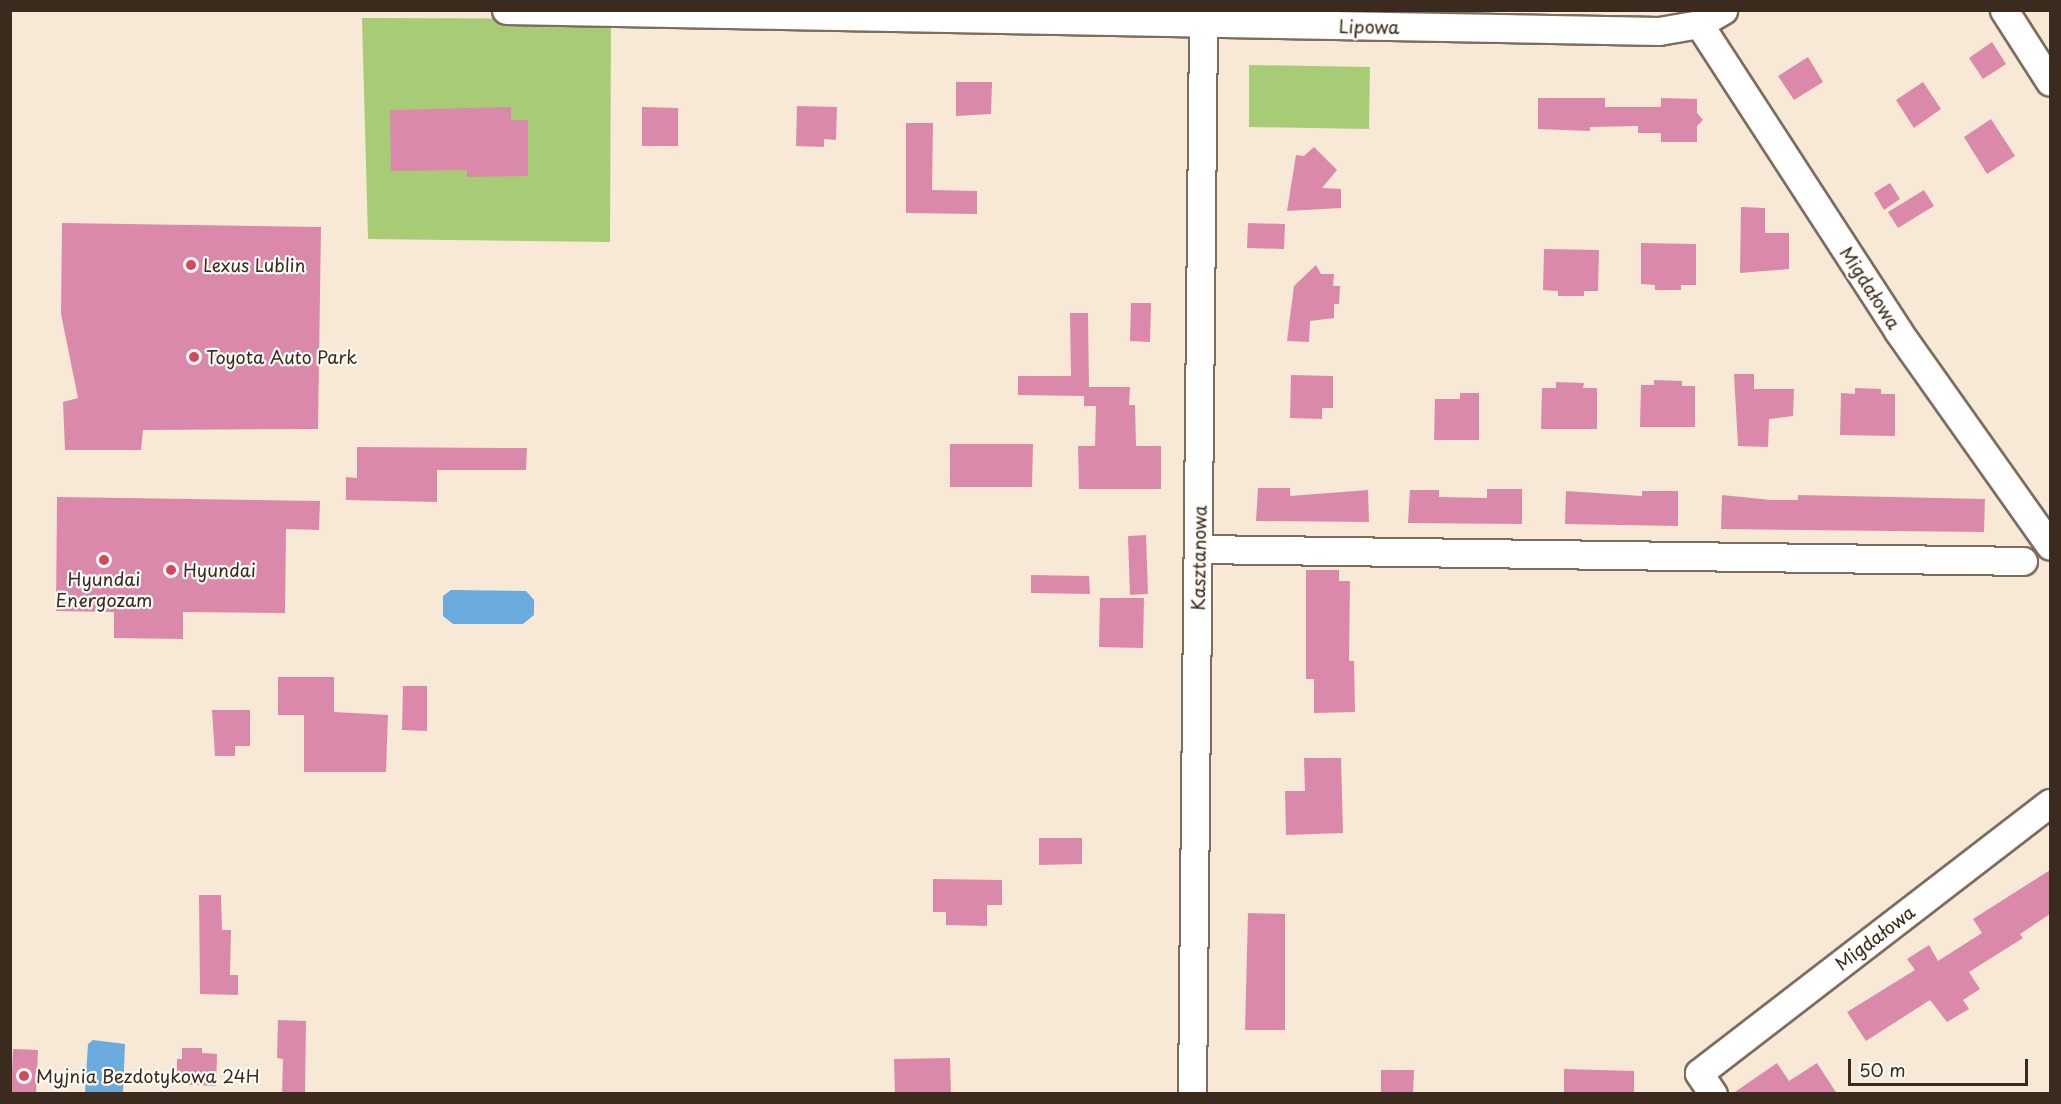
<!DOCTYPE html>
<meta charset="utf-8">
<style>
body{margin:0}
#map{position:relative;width:2061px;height:1104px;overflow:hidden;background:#f8e9d6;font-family:"Playpen Sans",sans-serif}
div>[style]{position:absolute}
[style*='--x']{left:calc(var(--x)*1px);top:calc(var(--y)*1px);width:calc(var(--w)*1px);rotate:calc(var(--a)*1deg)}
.green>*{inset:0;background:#a8cc76}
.water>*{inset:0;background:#6aaadd}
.building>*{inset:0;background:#db89aa}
.roads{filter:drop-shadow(2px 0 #7d6d5e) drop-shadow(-2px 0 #7d6d5e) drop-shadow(0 2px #7d6d5e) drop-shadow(0 -2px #7d6d5e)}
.minor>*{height:27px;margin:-13.5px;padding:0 13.5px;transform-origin:13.5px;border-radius:13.5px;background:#fff}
.dots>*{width:16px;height:16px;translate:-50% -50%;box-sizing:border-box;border:3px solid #fdfcf7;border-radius:50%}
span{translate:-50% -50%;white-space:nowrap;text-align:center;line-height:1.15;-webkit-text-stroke:4.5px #fdfcf7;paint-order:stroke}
.street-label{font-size:18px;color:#3b2a1e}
.poi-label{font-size:18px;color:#3b2a1e}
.left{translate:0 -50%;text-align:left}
.frame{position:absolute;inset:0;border:12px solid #3b2a1e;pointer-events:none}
.scale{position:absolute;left:1848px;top:1059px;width:180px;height:27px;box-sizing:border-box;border:3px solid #3b2a1e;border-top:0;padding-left:8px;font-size:18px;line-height:21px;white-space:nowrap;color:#3b2a1e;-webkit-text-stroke:4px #fdfcf7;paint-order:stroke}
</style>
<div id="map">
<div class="green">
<i style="clip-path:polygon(362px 18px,611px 19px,610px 242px,368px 239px)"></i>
<i style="clip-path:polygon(1249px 65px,1370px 67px,1369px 129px,1249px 127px)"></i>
</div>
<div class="water">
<i style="clip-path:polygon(451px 590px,526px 591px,534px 600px,534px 615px,523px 624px,453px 624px,443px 616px,443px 596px)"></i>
<i style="clip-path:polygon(93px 1040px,125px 1044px,123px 1093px,85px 1093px,88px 1044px)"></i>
</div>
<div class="building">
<i style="clip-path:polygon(1992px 42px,2006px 64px,1983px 79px,1969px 58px)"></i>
<i style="clip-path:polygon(1808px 57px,1823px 82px,1794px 100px,1778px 76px)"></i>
<i style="clip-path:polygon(956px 82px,992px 82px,991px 114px,956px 116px)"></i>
<i style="clip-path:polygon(1923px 82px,1941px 109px,1914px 128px,1896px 100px)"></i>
<i style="clip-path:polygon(1538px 98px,1605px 98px,1605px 107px,1661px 107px,1661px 98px,1697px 99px,1697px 113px,1703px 120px,1697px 126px,1697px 142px,1661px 142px,1661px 133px,1638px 133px,1638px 126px,1590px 127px,1590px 131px,1538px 129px)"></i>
<i style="clip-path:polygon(797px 106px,837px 107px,836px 140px,824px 139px,824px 147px,796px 146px)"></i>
<i style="clip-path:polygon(511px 107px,511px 120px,528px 120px,528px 176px,467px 177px,467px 170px,391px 171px,390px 110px)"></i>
<i style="clip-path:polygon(642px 107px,678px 108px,678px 146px,642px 146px)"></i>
<i style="clip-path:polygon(1991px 119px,2015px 156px,1987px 174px,1964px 137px)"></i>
<i style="clip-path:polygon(906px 123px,933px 123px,932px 190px,977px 191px,977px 214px,906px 213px)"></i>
<i style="clip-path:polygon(1314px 147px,1337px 170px,1322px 188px,1341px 189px,1341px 208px,1287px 211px,1296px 155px,1304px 156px)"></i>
<i style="clip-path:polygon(1890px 183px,1900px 199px,1884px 210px,1874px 193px)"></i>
<i style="clip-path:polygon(1924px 190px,1934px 206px,1898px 228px,1888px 212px)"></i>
<i style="clip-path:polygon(1741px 207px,1765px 208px,1765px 233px,1789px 233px,1789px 269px,1740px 273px)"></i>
<i style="clip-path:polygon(62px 223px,321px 227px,318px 429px,143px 430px,141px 450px,65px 450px,63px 402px,78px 398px,61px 314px)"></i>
<i style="clip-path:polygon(1248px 223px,1285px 224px,1284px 249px,1247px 248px)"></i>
<i style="clip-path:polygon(1641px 243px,1696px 244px,1696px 285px,1681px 285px,1681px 290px,1655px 290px,1655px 285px,1641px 284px)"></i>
<i style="clip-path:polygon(1544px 249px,1599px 250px,1598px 291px,1584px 291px,1584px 296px,1558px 296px,1558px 291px,1543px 290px)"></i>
<i style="clip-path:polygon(1316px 265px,1321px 274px,1334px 274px,1333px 286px,1340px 286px,1339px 304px,1334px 304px,1334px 318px,1310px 321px,1309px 342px,1287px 341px,1294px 286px)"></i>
<i style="clip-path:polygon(1131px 303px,1151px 303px,1150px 342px,1130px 341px)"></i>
<i style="clip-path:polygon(1070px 313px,1088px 313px,1089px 387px,1130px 387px,1129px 405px,1135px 405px,1136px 446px,1161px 446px,1161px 489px,1079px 489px,1078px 446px,1095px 446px,1096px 406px,1084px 406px,1084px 396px,1018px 395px,1018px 376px,1071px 376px)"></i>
<i style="clip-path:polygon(1734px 374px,1754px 374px,1754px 389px,1794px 389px,1793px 416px,1769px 419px,1768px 447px,1738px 446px)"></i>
<i style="clip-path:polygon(1291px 375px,1333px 376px,1333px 408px,1322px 408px,1322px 419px,1290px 418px)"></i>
<i style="clip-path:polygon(1654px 380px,1682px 381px,1682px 386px,1695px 386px,1695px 427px,1640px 427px,1641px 385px,1654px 385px)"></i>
<i style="clip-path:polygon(1556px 382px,1584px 383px,1583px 388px,1597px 388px,1597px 429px,1541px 429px,1542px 388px,1556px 388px)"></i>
<i style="clip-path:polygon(1855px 388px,1881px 389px,1881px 394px,1895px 394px,1895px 436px,1840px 435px,1841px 393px,1855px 394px)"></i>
<i style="clip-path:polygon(1460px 393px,1479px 393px,1479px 440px,1434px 440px,1435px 399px,1460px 399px)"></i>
<i style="clip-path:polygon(950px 444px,1033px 444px,1032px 487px,950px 487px)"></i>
<i style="clip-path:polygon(357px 447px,527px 448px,526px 470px,437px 470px,437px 502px,346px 500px,346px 477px,357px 478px)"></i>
<i style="clip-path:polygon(1258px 488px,1290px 488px,1290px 496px,1368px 490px,1369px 522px,1256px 521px)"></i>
<i style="clip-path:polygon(1487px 489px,1522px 489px,1522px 524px,1408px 523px,1410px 490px,1439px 490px,1439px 497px,1487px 498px)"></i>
<i style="clip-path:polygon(1566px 491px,1642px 496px,1642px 491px,1678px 491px,1678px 526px,1565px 524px)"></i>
<i style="clip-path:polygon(1722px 495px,1771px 500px,1798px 500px,1798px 495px,1985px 499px,1984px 532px,1721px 529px)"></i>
<i style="clip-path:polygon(57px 497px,320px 501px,319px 530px,286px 529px,285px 613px,183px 612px,183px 639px,114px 638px,114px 612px,56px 611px)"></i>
<i style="clip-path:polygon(1146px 535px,1148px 594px,1130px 595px,1128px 536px)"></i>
<i style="clip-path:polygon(1306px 570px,1339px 570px,1339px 581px,1350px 581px,1349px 661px,1354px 661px,1355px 712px,1314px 713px,1314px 679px,1306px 679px)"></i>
<i style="clip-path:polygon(1031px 575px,1089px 576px,1090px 594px,1031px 593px)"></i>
<i style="clip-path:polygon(1100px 598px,1144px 598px,1143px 648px,1099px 647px)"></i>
<i style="clip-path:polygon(278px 677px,334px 677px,334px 712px,388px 715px,386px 772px,304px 772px,304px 715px,278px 715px)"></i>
<i style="clip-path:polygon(403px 686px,427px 686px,427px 731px,402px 730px)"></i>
<i style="clip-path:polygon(212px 710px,250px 710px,250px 746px,235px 746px,235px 756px,215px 756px)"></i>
<i style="clip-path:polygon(1304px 758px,1341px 758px,1343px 833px,1286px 835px,1285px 791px,1305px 791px)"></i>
<i style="clip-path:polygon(1039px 838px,1082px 838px,1082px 864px,1039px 865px)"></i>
<i style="clip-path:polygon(2050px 870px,2050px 914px,2020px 934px,2023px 938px,1969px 972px,1980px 989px,1963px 1000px,1969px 1009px,1947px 1022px,1930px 1000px,1866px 1041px,1847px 1012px,1915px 970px,1907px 959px,1929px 945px,1938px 961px,1982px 933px,1973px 919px)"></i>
<i style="clip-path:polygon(933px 879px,1002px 880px,1002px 905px,987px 905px,987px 926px,946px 925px,946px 912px,933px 912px)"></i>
<i style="clip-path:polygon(199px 895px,221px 895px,222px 930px,231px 930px,230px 975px,238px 975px,238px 995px,200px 994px)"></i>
<i style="clip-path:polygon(1248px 913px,1285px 914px,1285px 1030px,1245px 1030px)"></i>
<i style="clip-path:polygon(278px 1020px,306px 1021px,305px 1094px,282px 1094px,283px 1059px,277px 1058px)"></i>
<i style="clip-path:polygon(182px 1048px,202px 1048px,202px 1053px,217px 1054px,216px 1086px,177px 1084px,177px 1059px,182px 1059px)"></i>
<i style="clip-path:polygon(13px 1049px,38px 1050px,36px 1094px,11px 1094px)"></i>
<i style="clip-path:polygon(950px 1058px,951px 1094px,895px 1094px,894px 1059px)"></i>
<i style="clip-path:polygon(1777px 1063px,1789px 1081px,1817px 1063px,1837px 1094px,1732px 1094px)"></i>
<i style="clip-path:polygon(1564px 1069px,1634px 1071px,1634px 1094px,1564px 1094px)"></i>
<i style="clip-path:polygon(1381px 1070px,1414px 1070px,1413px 1094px,1381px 1094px)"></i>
</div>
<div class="roads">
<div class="minor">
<i style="--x:506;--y:10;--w:1153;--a:1.04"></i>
<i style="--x:1659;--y:31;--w:41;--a:-9.9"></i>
<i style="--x:1699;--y:24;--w:28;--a:-30"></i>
<i style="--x:2004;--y:10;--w:85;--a:57.4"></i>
<i style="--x:1699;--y:24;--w:366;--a:57"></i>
<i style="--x:1898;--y:331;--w:263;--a:54.7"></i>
<i style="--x:1199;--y:549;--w:824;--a:0.83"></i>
<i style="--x:1192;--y:1094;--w:1072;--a:-89.41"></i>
<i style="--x:1713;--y:1094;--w:25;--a:-124"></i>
<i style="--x:1699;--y:1073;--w:443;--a:-37.6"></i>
</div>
</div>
<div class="dots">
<i style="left:191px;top:265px;background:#d1495b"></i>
<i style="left:194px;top:357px;background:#d1495b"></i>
<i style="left:104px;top:560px;background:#d1495b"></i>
<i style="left:171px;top:570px;background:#d1495b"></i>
<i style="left:24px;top:1076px;background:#d1495b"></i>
</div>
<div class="street-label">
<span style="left:1369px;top:27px;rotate:1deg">Lipowa</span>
<span style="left:1870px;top:288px;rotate:57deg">Migdałowa</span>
<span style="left:1199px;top:558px;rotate:-89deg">Kasztanowa</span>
<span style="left:1875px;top:938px;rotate:-37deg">Migdałowa</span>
</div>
<div class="poi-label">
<span class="left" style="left:203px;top:265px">Lexus Lublin</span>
<span class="left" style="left:206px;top:357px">Toyota Auto Park</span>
<span class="left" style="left:183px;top:570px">Hyundai</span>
<span style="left:104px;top:590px">Hyundai<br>Energozam</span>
<span class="left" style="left:36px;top:1076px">Myjnia Bezdotykowa 24H</span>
</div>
<div class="frame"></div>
<div class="scale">50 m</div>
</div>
